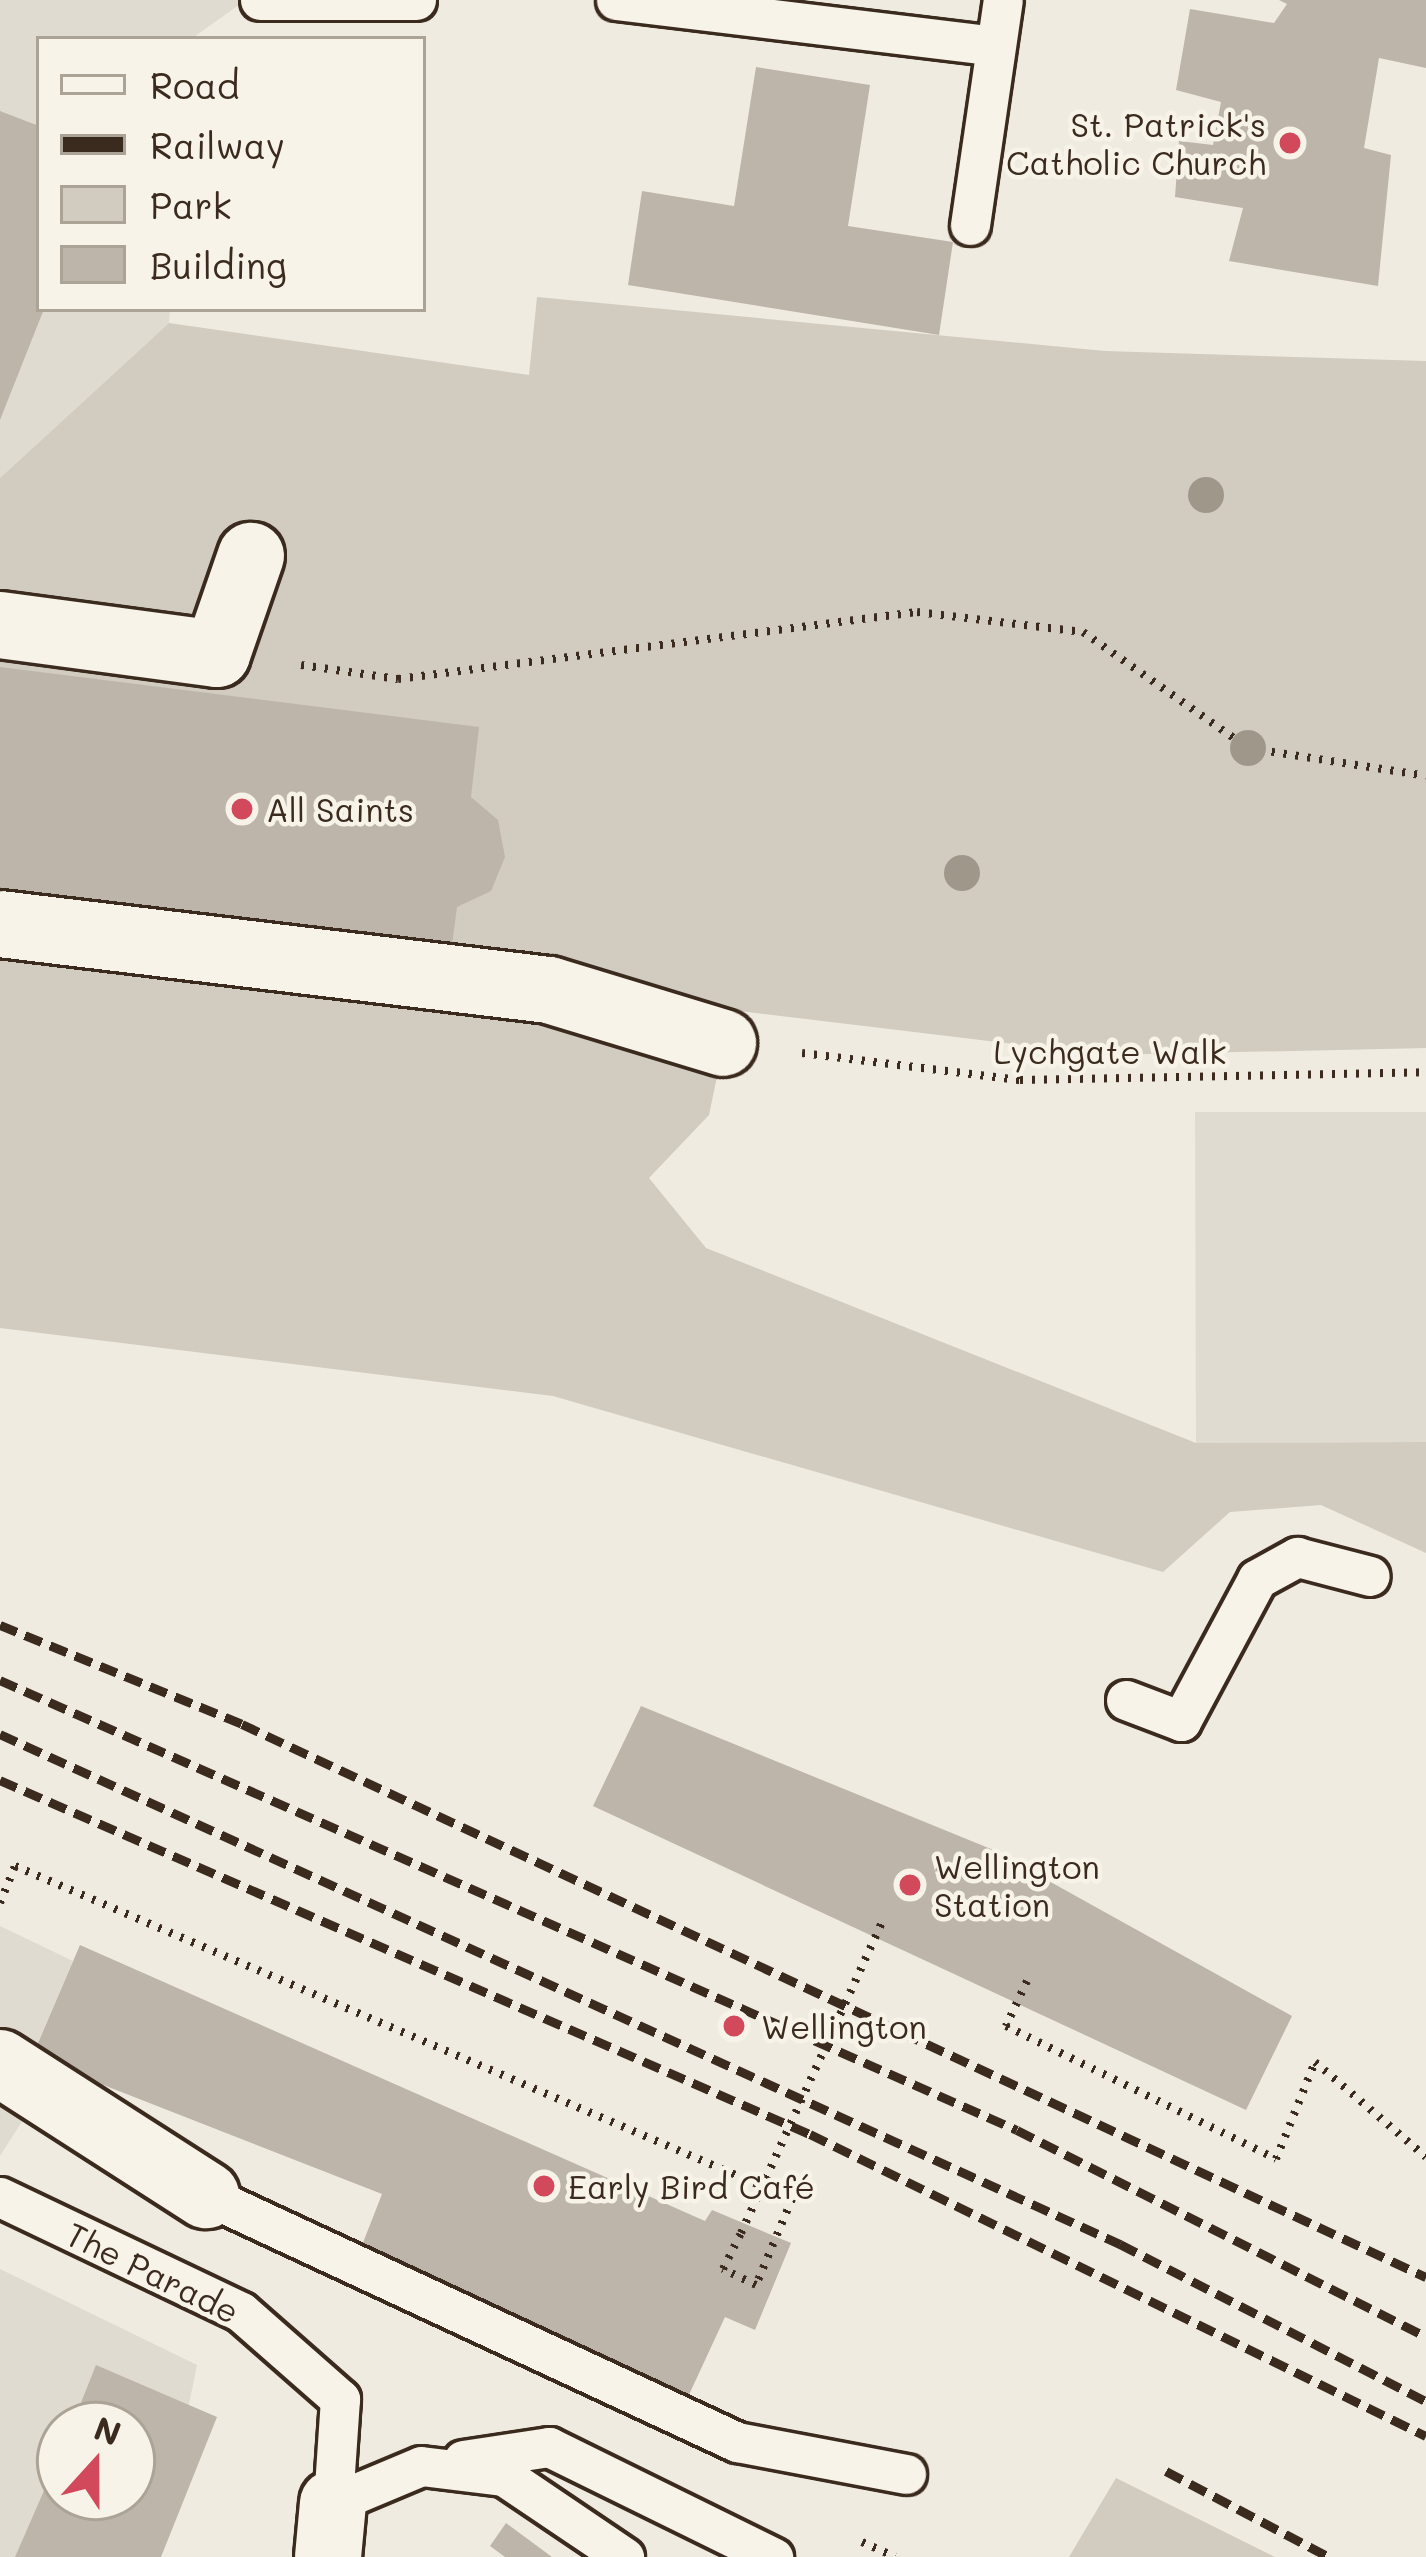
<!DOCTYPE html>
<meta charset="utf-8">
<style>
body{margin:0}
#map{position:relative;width:1426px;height:2557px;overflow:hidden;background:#efebe0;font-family:Mali,sans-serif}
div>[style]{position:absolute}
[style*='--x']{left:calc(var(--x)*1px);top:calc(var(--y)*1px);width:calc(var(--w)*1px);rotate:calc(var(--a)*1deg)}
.built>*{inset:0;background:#e0dbd0}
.green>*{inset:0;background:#d1cbc0}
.building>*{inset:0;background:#bdb5aa}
.path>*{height:8px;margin-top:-4px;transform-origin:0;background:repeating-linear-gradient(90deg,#3b2a1e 0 3px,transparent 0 12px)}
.roads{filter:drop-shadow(3px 0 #3b2a1e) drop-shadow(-3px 0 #3b2a1e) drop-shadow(0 3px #3b2a1e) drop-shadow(0 -3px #3b2a1e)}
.lane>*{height:39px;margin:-19.5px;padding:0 19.5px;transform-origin:19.5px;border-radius:19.5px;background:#f7f3e8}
.street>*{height:66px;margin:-33px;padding:0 33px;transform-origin:33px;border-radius:33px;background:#f7f3e8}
.rail>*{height:9px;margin-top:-4.5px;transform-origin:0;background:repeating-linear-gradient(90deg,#3b2a1e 0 18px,transparent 0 27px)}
.path-bridge>*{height:8px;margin-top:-4px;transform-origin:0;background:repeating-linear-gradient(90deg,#3b2a1e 0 3px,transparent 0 12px)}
.trees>*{width:36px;height:36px;margin:-18px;border-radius:50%;background:#a0978b}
.dots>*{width:33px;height:33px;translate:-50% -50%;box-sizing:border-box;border:6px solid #f7f3e8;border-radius:50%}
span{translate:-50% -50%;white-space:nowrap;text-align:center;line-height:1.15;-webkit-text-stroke:9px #f7f3e8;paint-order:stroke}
.poi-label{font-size:33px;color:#3b2a1e}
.right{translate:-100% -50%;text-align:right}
.left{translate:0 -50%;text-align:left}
.street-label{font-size:33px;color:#3b2a1e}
.legend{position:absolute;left:36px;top:36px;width:390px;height:276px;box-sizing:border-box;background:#f7f3e8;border:3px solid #aca397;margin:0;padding:15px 21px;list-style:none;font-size:36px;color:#3b2a1e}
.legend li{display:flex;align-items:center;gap:24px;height:60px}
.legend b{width:60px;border:3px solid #aca397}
.north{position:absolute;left:36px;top:2401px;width:120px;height:120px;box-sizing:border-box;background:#f7f3e8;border:3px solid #aca397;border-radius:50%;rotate:21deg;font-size:33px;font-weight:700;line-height:48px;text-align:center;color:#3b2a1e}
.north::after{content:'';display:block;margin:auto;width:42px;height:54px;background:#d1495b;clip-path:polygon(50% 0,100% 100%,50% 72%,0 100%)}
</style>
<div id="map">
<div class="built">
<i style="clip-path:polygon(0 0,246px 0,191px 39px,39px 39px,39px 309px,170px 309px,169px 323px,0 478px)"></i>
<i style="clip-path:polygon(1195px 1112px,1426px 1112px,1426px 1442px,1196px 1443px)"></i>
<i style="clip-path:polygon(0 1926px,73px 1961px,32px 2056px,35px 2101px,0 2156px)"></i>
<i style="clip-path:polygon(evenodd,0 2269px,197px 2365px,158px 2557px,0 2557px,0 2269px,60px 2425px,132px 2425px,132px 2497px,60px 2497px,60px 2425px)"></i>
</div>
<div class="green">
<i style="clip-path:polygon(537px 297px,1105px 351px,1426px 361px,1426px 1048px,1106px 1055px,731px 1010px,709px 1115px,649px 1178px,706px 1248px,1196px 1443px,1426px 1442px,1426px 1553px,1321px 1505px,1230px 1512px,1163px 1572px,553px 1396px,0 1328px,0 478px,169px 323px,529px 375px)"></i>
<i style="clip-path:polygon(1116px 2478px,1275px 2557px,1069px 2557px)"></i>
</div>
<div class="building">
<i style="clip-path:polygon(1279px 0,1426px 0,1426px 68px,1379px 58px,1364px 148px,1391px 155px,1378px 286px,1229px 261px,1243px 208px,1175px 197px,1179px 141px,1213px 145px,1221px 102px,1176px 90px,1190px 9px,1274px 23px,1287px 4px)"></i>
<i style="clip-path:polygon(756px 67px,870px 85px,848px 226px,953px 242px,939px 335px,628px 285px,642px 191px,734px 206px)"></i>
<i style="clip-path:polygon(0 111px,39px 126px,44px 309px,0 420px)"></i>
<i style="clip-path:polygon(0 667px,479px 727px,471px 797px,498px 820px,505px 857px,491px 891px,457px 907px,449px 967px,0 911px)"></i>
<i style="clip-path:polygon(641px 1706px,991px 1849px,1292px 2016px,1246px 2110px,593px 1806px)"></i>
<i style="clip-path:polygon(80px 1945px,705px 2221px,712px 2210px,791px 2243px,755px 2330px,725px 2317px,681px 2412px,357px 2258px,382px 2194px,32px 2057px)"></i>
<i style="clip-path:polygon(96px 2365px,217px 2417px,161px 2557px,15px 2557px,60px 2454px,60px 2497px,132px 2497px,132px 2425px,72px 2425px)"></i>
<i style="clip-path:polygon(506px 2523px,552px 2557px,505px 2557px,490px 2546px)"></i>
</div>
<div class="path">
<i style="--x:301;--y:665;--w:98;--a:8.2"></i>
<i style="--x:398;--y:679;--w:523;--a:-7.36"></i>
<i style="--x:917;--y:612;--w:167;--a:6.9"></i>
<i style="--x:1083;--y:632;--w:202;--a:35.1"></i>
<i style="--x:1248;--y:748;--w:180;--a:8.9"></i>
<i style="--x:802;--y:1053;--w:220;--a:7.1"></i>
<i style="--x:1020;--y:1080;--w:406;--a:-1.1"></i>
<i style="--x:0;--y:1903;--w:40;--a:-68"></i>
<i style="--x:15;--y:1866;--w:845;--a:23.2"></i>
<i style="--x:792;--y:2199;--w:93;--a:112.7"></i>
<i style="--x:756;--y:2285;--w:37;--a:-154"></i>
<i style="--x:723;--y:2269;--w:40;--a:-63.4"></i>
<i style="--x:1027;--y:1981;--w:50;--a:115"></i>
<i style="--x:1006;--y:2026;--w:301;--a:26.2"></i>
<i style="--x:1276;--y:2159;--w:105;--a:-68.1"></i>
<i style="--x:1315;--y:2062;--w:146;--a:40.6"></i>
<i style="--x:862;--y:2542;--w:36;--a:24"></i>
</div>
<div class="roads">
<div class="lane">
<i style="--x:260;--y:0;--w:156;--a:0"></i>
<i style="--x:616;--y:0;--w:382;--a:6.9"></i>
<i style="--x:970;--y:225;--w:227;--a:-81.7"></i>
<i style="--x:1126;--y:1700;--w:59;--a:20.9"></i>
<i style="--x:1181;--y:1721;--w:161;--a:-61.8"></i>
<i style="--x:1257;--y:1579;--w:46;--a:-28.8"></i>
<i style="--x:1297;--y:1557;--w:75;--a:14.6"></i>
<i style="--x:206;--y:2195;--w:586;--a:24.95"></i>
<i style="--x:737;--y:2442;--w:172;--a:10.7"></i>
<i style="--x:0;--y:2197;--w:267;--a:25.5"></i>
<i style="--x:241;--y:2312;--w:132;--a:41.3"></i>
<i style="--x:340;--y:2399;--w:104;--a:93.9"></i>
<i style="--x:333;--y:2503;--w:95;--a:-22.8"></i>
<i style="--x:421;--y:2466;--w:84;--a:6.9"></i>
<i style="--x:504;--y:2476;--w:145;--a:34"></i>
<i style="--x:463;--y:2460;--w:87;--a:-8.6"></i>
<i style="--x:549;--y:2447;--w:250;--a:26.2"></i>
</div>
<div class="street">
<i style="--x:0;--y:625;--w:219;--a:7.6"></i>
<i style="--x:217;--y:654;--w:104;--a:-70.9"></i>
<i style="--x:0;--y:924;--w:553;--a:6.86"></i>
<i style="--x:549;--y:990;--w:182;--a:16.9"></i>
<i style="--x:0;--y:2063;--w:245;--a:32.7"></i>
<i style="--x:328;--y:2557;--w:54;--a:-84.7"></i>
</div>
</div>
<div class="rail">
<i style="--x:0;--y:1625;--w:261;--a:22.2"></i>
<i style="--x:242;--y:1724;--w:1307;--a:25.04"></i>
<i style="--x:0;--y:1680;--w:1112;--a:23.87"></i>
<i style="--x:1017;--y:2130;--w:458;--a:26.8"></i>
<i style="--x:0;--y:1734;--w:1231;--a:24.48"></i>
<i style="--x:1120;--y:2244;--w:344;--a:27.2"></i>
<i style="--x:0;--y:1780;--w:884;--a:23.61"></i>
<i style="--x:810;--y:2134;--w:686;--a:26.12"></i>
<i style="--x:1166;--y:2471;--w:184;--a:27.8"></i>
</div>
<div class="path-bridge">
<i style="--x:741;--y:2233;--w:344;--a:-65.6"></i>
</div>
<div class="trees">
<i style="left:1206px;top:495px"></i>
<i style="left:1248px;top:748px"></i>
<i style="left:962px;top:873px"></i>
</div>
<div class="dots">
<i style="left:1290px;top:143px;background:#d1495b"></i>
<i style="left:242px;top:809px;background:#d1495b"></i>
<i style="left:910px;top:1885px;background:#d1495b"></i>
<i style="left:734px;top:2026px;background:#d1495b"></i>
<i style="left:544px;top:2186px;background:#d1495b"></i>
</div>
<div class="poi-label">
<span class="right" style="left:1266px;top:143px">St. Patrick's<br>Catholic Church</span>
<span class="left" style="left:266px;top:809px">All Saints</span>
<span class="left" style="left:934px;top:1885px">Wellington<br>Station</span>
<span class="left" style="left:761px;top:2026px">Wellington</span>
<span class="left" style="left:568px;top:2186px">Early Bird Café</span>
</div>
<div class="street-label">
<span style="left:1110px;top:1051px">Lychgate Walk</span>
<span style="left:153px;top:2272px;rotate:26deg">The Parade</span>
</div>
<ul class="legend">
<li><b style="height:15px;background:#f7f3e8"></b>Road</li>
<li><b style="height:15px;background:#3b2a1e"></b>Railway</li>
<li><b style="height:33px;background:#d1cbc0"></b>Park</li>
<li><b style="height:33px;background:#bdb5aa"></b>Building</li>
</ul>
<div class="north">N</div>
</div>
